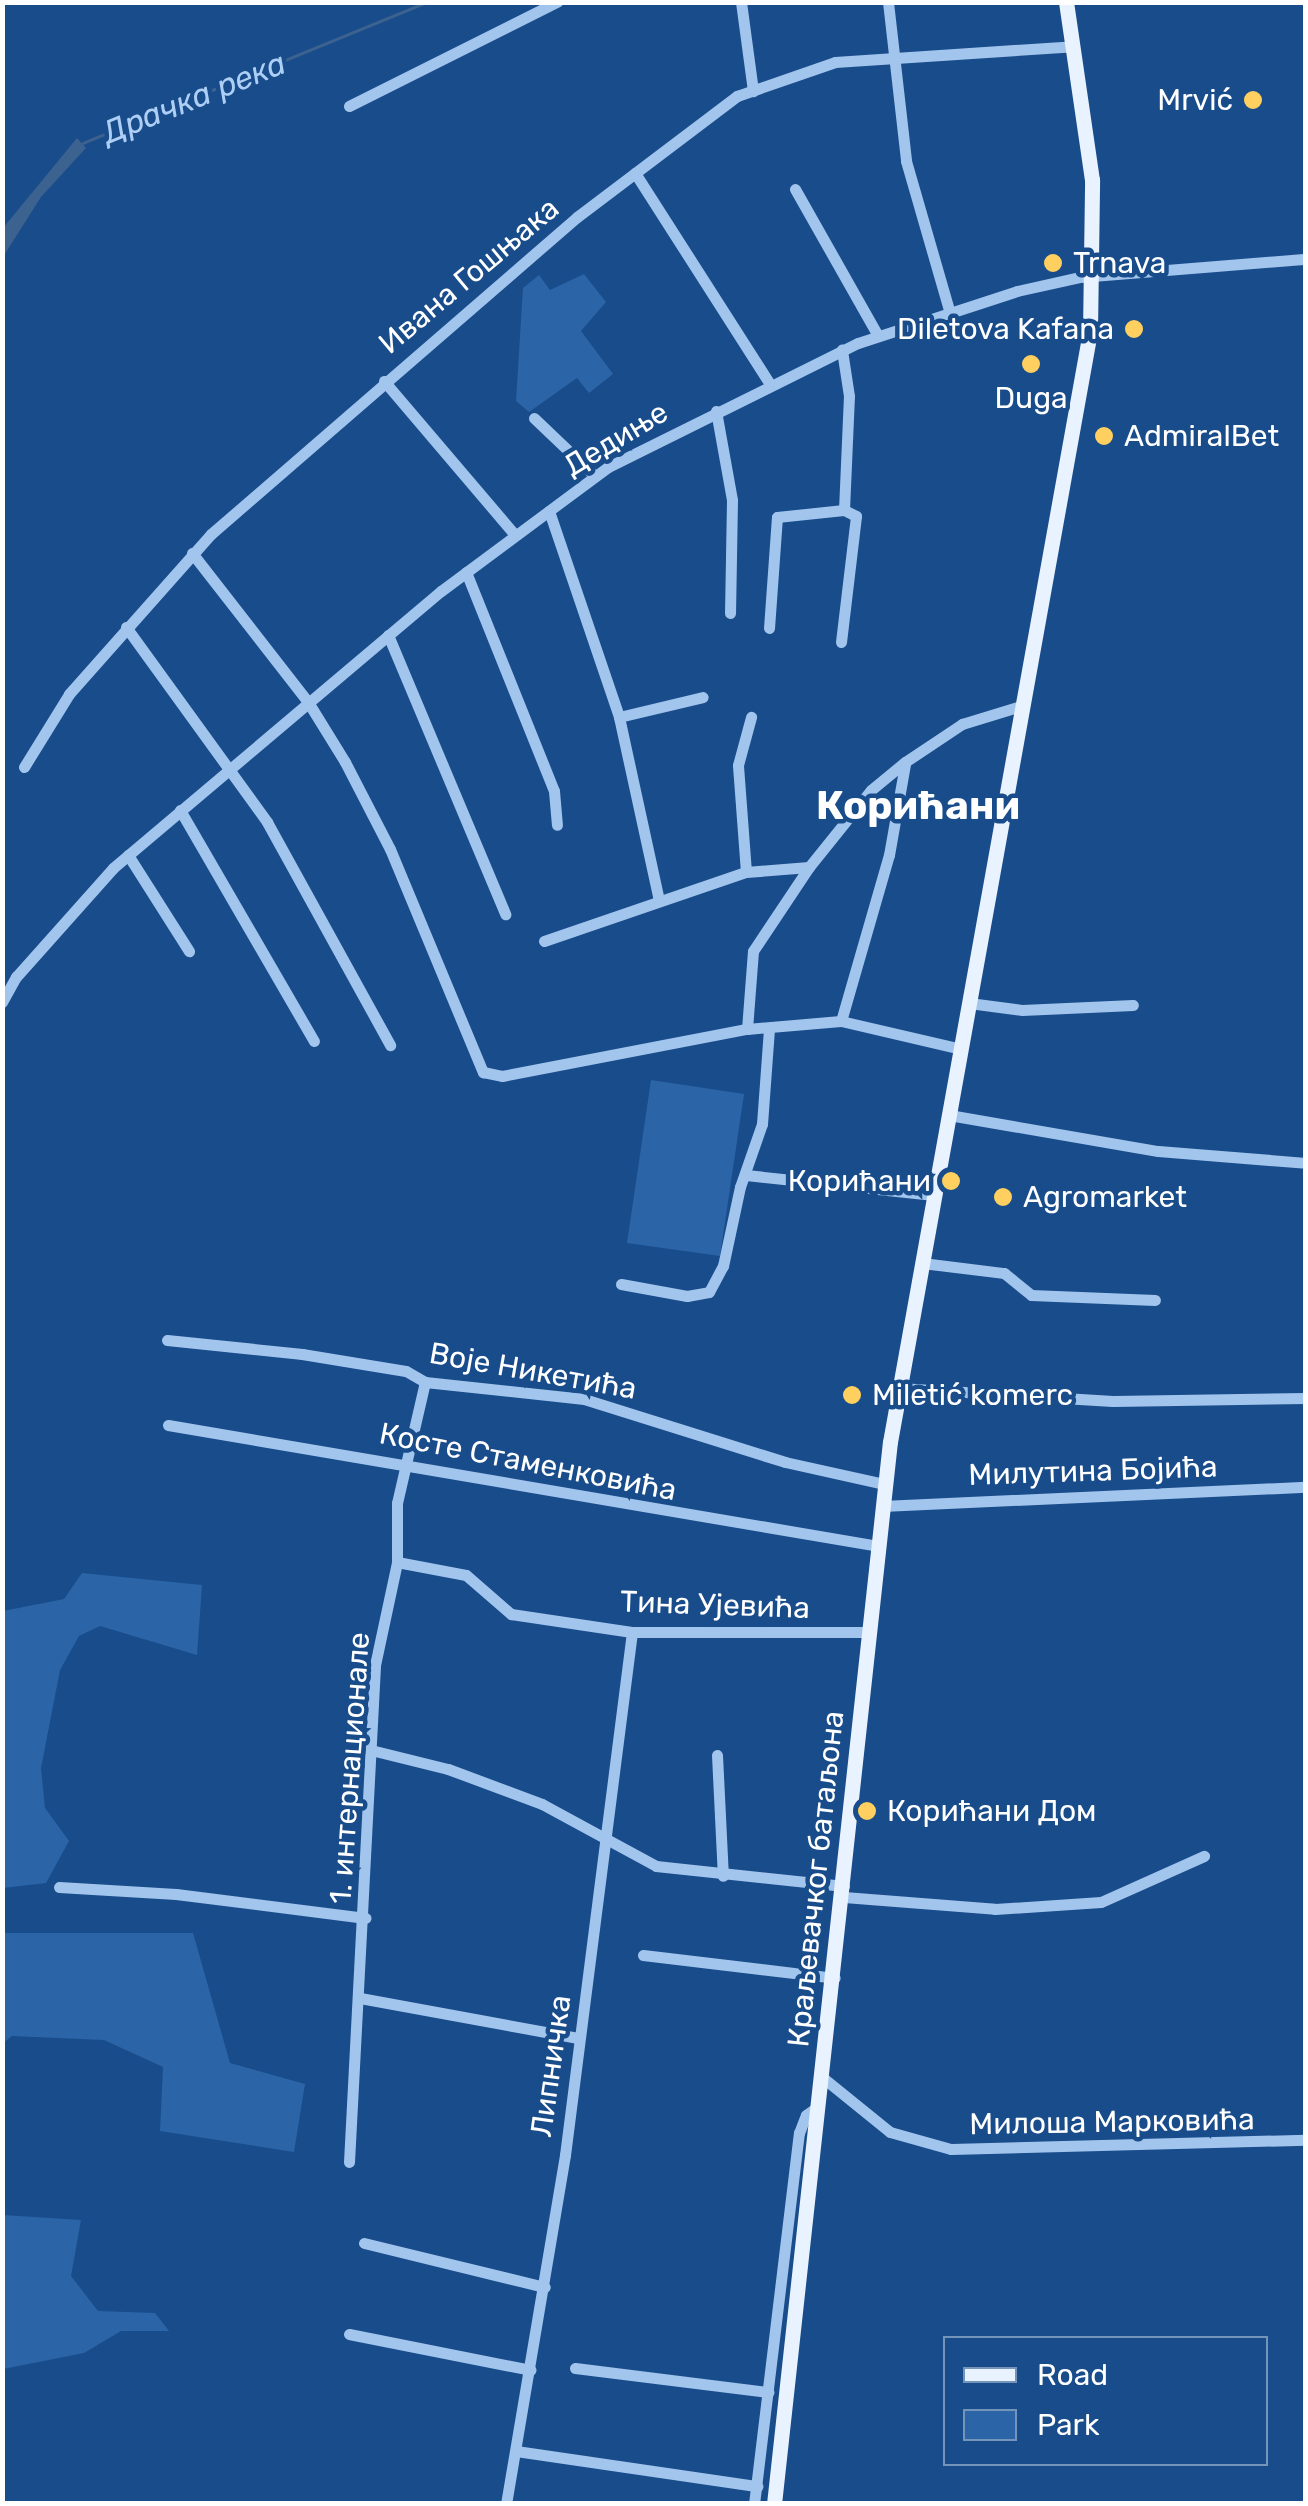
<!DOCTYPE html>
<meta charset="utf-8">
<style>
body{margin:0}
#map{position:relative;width:1308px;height:2506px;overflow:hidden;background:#194c8a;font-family:Rubik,sans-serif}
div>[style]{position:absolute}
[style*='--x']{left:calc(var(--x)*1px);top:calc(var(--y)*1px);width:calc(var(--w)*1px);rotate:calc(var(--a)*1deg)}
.green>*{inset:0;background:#2b65a8}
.water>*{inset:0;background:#3c628f}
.stream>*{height:2.5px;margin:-1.25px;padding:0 1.25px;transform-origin:1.25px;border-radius:1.25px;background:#3c628f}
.minor>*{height:11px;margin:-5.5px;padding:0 5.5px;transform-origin:5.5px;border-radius:5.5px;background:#a2c5ee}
.major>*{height:15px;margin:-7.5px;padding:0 7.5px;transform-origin:7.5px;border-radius:7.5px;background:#e9f2ff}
.dots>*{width:28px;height:28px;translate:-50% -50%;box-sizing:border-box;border:5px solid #194c8a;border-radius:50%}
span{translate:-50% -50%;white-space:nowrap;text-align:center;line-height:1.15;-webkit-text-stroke:9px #194c8a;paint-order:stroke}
.poi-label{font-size:30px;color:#fff}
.right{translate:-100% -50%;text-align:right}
.left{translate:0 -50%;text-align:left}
.street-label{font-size:30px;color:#fff}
.water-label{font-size:32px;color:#aecff5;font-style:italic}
.district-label{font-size:40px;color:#fff;font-weight:700}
.frame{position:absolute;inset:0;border:5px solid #fff;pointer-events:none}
.legend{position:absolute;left:943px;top:2336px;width:325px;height:130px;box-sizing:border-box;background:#194c8a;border:2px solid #7594b9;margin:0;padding:12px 18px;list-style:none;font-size:30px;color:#fff}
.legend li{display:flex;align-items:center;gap:20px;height:50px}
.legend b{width:50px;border:2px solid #7594b9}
</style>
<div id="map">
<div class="green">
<i style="clip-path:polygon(584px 274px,606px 302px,581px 331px,613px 374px,589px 393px,577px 378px,529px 412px,516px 401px,523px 288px,539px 275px,550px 290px)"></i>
<i style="clip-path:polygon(651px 1080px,744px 1094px,720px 1256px,627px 1243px)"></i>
<i style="clip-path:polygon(82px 1573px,202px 1585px,197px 1655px,100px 1626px,79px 1636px,60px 1670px,41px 1768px,45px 1808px,69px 1841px,46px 1883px,3px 1888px,3px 1611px,64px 1599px)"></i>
<i style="clip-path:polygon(3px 1933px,193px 1933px,230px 2063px,305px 2084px,294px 2152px,160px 2131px,163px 2067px,104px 2040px,12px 2036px,3px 2043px)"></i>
<i style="clip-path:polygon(3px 2215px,81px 2220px,71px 2276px,98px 2311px,155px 2313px,169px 2331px,121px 2331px,84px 2353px,3px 2369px)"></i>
</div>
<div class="water">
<i style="clip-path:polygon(77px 138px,86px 148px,41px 197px,3px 257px,3px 228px)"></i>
</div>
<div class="stream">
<i style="--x:83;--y:143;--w:372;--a:-22.3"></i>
</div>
<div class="minor">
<i style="--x:741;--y:2;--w:90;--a:82.3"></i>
<i style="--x:888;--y:2;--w:160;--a:83.5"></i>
<i style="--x:906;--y:161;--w:158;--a:73.9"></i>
<i style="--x:349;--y:106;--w:233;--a:-26.6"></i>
<i style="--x:635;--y:173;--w:250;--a:57.4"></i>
<i style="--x:795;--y:189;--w:169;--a:60.5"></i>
<i style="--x:384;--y:381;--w:202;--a:49.6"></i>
<i style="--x:716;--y:411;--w:90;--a:79.8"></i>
<i style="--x:732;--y:500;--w:113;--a:91"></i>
<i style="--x:534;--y:418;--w:84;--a:43.6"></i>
<i style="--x:549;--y:511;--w:218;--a:71.2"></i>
<i style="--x:619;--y:717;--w:187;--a:77.7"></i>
<i style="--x:192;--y:553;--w:189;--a:52.1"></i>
<i style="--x:308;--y:702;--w:70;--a:58.3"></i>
<i style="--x:345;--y:762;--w:98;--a:62.7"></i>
<i style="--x:390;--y:849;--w:242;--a:67.4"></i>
<i style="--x:483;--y:1072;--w:19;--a:12"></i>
<i style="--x:502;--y:1076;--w:249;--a:-10.9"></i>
<i style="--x:747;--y:1029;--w:94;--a:-4.9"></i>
<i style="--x:841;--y:1021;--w:123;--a:13.1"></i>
<i style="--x:466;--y:572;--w:236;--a:68.1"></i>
<i style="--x:554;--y:791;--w:34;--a:85"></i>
<i style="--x:126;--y:627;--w:241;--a:54.1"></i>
<i style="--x:267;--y:822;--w:255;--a:61.1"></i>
<i style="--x:769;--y:628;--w:111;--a:-85.9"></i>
<i style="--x:777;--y:517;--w:67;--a:-6"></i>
<i style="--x:844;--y:510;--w:114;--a:-87.5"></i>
<i style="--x:849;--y:396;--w:47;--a:-98.7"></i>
<i style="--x:388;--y:635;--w:303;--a:67.2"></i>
<i style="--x:841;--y:642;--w:127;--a:-83.2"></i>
<i style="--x:856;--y:516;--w:13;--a:-153"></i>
<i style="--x:619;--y:717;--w:86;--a:-13.4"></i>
<i style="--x:24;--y:767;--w:86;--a:-58.3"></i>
<i style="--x:69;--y:694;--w:214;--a:-48.4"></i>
<i style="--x:211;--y:534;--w:484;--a:-40.9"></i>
<i style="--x:577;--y:217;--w:201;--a:-37.1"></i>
<i style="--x:737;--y:96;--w:104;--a:-19.1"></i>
<i style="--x:835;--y:62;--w:239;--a:-3.8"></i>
<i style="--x:180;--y:810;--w:267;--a:59.9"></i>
<i style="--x:128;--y:855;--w:114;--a:57.6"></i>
<i style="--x:746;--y:872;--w:107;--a:-94.3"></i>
<i style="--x:738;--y:765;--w:50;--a:-74.8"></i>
<i style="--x:544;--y:941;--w:213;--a:-18.9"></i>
<i style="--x:746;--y:872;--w:63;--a:-4.5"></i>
<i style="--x:809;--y:867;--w:99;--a:-51.2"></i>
<i style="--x:871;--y:790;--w:44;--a:-39.5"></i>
<i style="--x:905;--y:762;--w:69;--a:-33.7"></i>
<i style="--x:962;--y:724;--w:65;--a:-17"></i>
<i style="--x:2;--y:1002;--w:29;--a:-61"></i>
<i style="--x:16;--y:977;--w:146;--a:-48.3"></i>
<i style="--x:113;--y:868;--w:429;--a:-40.2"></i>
<i style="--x:441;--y:591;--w:208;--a:-36.6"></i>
<i style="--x:608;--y:467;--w:279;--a:-26.4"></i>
<i style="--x:858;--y:343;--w:167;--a:-18.1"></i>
<i style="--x:1017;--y:291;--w:65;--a:-12.5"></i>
<i style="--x:1080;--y:277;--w:227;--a:-4.6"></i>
<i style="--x:969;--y:1003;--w:53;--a:7.5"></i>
<i style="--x:1022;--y:1010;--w:111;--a:-2.6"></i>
<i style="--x:841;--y:1021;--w:173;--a:-73.9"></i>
<i style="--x:889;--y:855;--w:92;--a:-80"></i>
<i style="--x:747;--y:1029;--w:78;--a:-85.6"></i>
<i style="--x:753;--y:951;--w:101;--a:-56.3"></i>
<i style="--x:949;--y:1115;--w:212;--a:9.8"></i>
<i style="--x:1158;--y:1151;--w:148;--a:4.6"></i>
<i style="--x:746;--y:1175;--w:189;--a:6.1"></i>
<i style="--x:922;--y:1263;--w:83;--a:7"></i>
<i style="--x:1004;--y:1273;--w:35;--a:39"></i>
<i style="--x:1031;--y:1295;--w:124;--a:2.3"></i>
<i style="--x:621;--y:1284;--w:67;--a:10.3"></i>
<i style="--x:687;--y:1296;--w:22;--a:-10"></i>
<i style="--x:709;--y:1292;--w:30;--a:-62"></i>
<i style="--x:723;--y:1266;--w:81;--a:-77.9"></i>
<i style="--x:740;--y:1187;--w:67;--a:-70.8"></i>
<i style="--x:762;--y:1124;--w:96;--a:-85.8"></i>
<i style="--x:167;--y:1340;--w:136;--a:5.9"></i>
<i style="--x:302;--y:1354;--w:105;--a:9.3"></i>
<i style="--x:406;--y:1371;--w:22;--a:30"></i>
<i style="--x:425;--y:1382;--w:160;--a:6.1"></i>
<i style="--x:584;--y:1399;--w:211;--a:17.4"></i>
<i style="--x:785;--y:1462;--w:101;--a:12.5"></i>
<i style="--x:899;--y:1388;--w:214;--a:3.5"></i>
<i style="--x:1113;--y:1401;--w:193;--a:-0.9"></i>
<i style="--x:168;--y:1425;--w:720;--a:9.67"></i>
<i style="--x:882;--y:1506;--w:424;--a:-2.6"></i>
<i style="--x:397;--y:1562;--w:70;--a:10.7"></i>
<i style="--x:466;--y:1575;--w:60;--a:40.9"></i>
<i style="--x:511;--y:1614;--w:122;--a:8.5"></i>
<i style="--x:632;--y:1632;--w:237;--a:0"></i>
<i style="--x:375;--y:1751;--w:75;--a:13.9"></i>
<i style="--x:448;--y:1769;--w:100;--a:20.4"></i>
<i style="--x:542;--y:1804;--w:130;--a:28.5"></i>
<i style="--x:656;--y:1866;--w:189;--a:6.1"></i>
<i style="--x:717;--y:1755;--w:121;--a:87.2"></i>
<i style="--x:59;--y:1887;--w:117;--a:3.4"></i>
<i style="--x:176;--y:1894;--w:191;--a:7.2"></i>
<i style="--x:844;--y:1897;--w:151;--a:4.5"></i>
<i style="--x:995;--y:1909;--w:106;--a:-3.8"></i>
<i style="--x:1101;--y:1902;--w:113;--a:-24.1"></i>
<i style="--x:643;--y:1955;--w:193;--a:6.8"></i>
<i style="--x:360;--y:1998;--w:223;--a:10.4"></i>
<i style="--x:822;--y:2077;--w:87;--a:39"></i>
<i style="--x:890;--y:2132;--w:63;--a:15.6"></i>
<i style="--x:951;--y:2149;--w:355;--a:-1.5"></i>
<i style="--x:349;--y:2162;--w:498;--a:-87"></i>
<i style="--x:375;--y:1665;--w:105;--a:-77.9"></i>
<i style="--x:397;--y:1562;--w:59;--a:-90"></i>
<i style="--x:397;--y:1503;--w:124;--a:-77"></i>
<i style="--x:364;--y:2243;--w:186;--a:13.7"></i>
<i style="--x:349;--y:2334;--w:185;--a:11.2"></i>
<i style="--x:575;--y:2368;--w:195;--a:7.1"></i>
<i style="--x:516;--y:2451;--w:244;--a:8.3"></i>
<i style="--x:506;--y:2504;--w:354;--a:-80.4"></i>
<i style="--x:565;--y:2155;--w:527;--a:-82.7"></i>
<i style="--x:754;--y:2504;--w:374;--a:-83.1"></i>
<i style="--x:799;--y:2133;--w:19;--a:-69"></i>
<i style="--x:806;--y:2115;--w:16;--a:-35"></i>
</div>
<div class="major">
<i style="--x:774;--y:2504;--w:1068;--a:-83.77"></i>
<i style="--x:890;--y:1442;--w:1128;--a:-79.79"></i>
<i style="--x:1090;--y:332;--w:152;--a:-89.2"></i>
<i style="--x:1092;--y:180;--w:180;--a:-98.3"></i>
</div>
<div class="dots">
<i style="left:1253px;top:100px;background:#ffcf5f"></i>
<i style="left:1053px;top:263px;background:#ffcf5f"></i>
<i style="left:1134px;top:329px;background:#ffcf5f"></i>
<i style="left:1031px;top:364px;background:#ffcf5f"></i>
<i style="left:1104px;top:436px;background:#ffcf5f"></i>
<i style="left:951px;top:1181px;background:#ffcf5f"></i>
<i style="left:1003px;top:1197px;background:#ffcf5f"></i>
<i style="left:852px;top:1395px;background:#ffcf5f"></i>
<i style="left:867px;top:1811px;background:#ffcf5f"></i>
</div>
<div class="poi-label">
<span class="right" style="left:1233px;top:100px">Mrvić</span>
<span class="left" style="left:1073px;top:263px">Trnava</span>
<span class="right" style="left:1114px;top:329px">Diletova Kafana</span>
<span style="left:1031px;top:398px">Duga</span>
<span class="left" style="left:1124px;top:436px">AdmiralBet</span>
<span class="right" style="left:931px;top:1181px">Корићани</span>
<span class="left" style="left:1023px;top:1197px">Agromarket</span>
<span class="left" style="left:872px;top:1395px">Miletić komerc</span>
<span class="left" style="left:887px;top:1811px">Корићани Дом</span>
</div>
<div class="street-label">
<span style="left:469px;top:276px;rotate:-40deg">Ивана Гошњака</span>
<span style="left:616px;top:439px;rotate:-31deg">Дедиње</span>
<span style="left:533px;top:1371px;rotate:10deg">Воје Никетића</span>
<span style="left:528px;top:1462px;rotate:11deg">Косте Стаменковића</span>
<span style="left:1093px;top:1471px;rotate:-2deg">Милутина Бојића</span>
<span style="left:715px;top:1605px;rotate:2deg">Тина Ујевића</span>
<span style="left:350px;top:1768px;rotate:-86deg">1. интернационале</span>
<span style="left:816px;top:1879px;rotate:-84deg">Краљевачког батаљона</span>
<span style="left:551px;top:2066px;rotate:-82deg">Липничка</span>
<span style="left:1112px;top:2122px;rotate:-1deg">Милоша Марковића</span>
</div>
<div class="water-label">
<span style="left:194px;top:98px;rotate:-22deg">Драчка река</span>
</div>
<div class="district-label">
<span style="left:918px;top:806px">Корићани</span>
</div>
<div class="frame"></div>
<ul class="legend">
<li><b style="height:12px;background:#e9f2ff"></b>Road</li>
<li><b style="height:28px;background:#2b65a8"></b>Park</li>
</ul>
</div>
